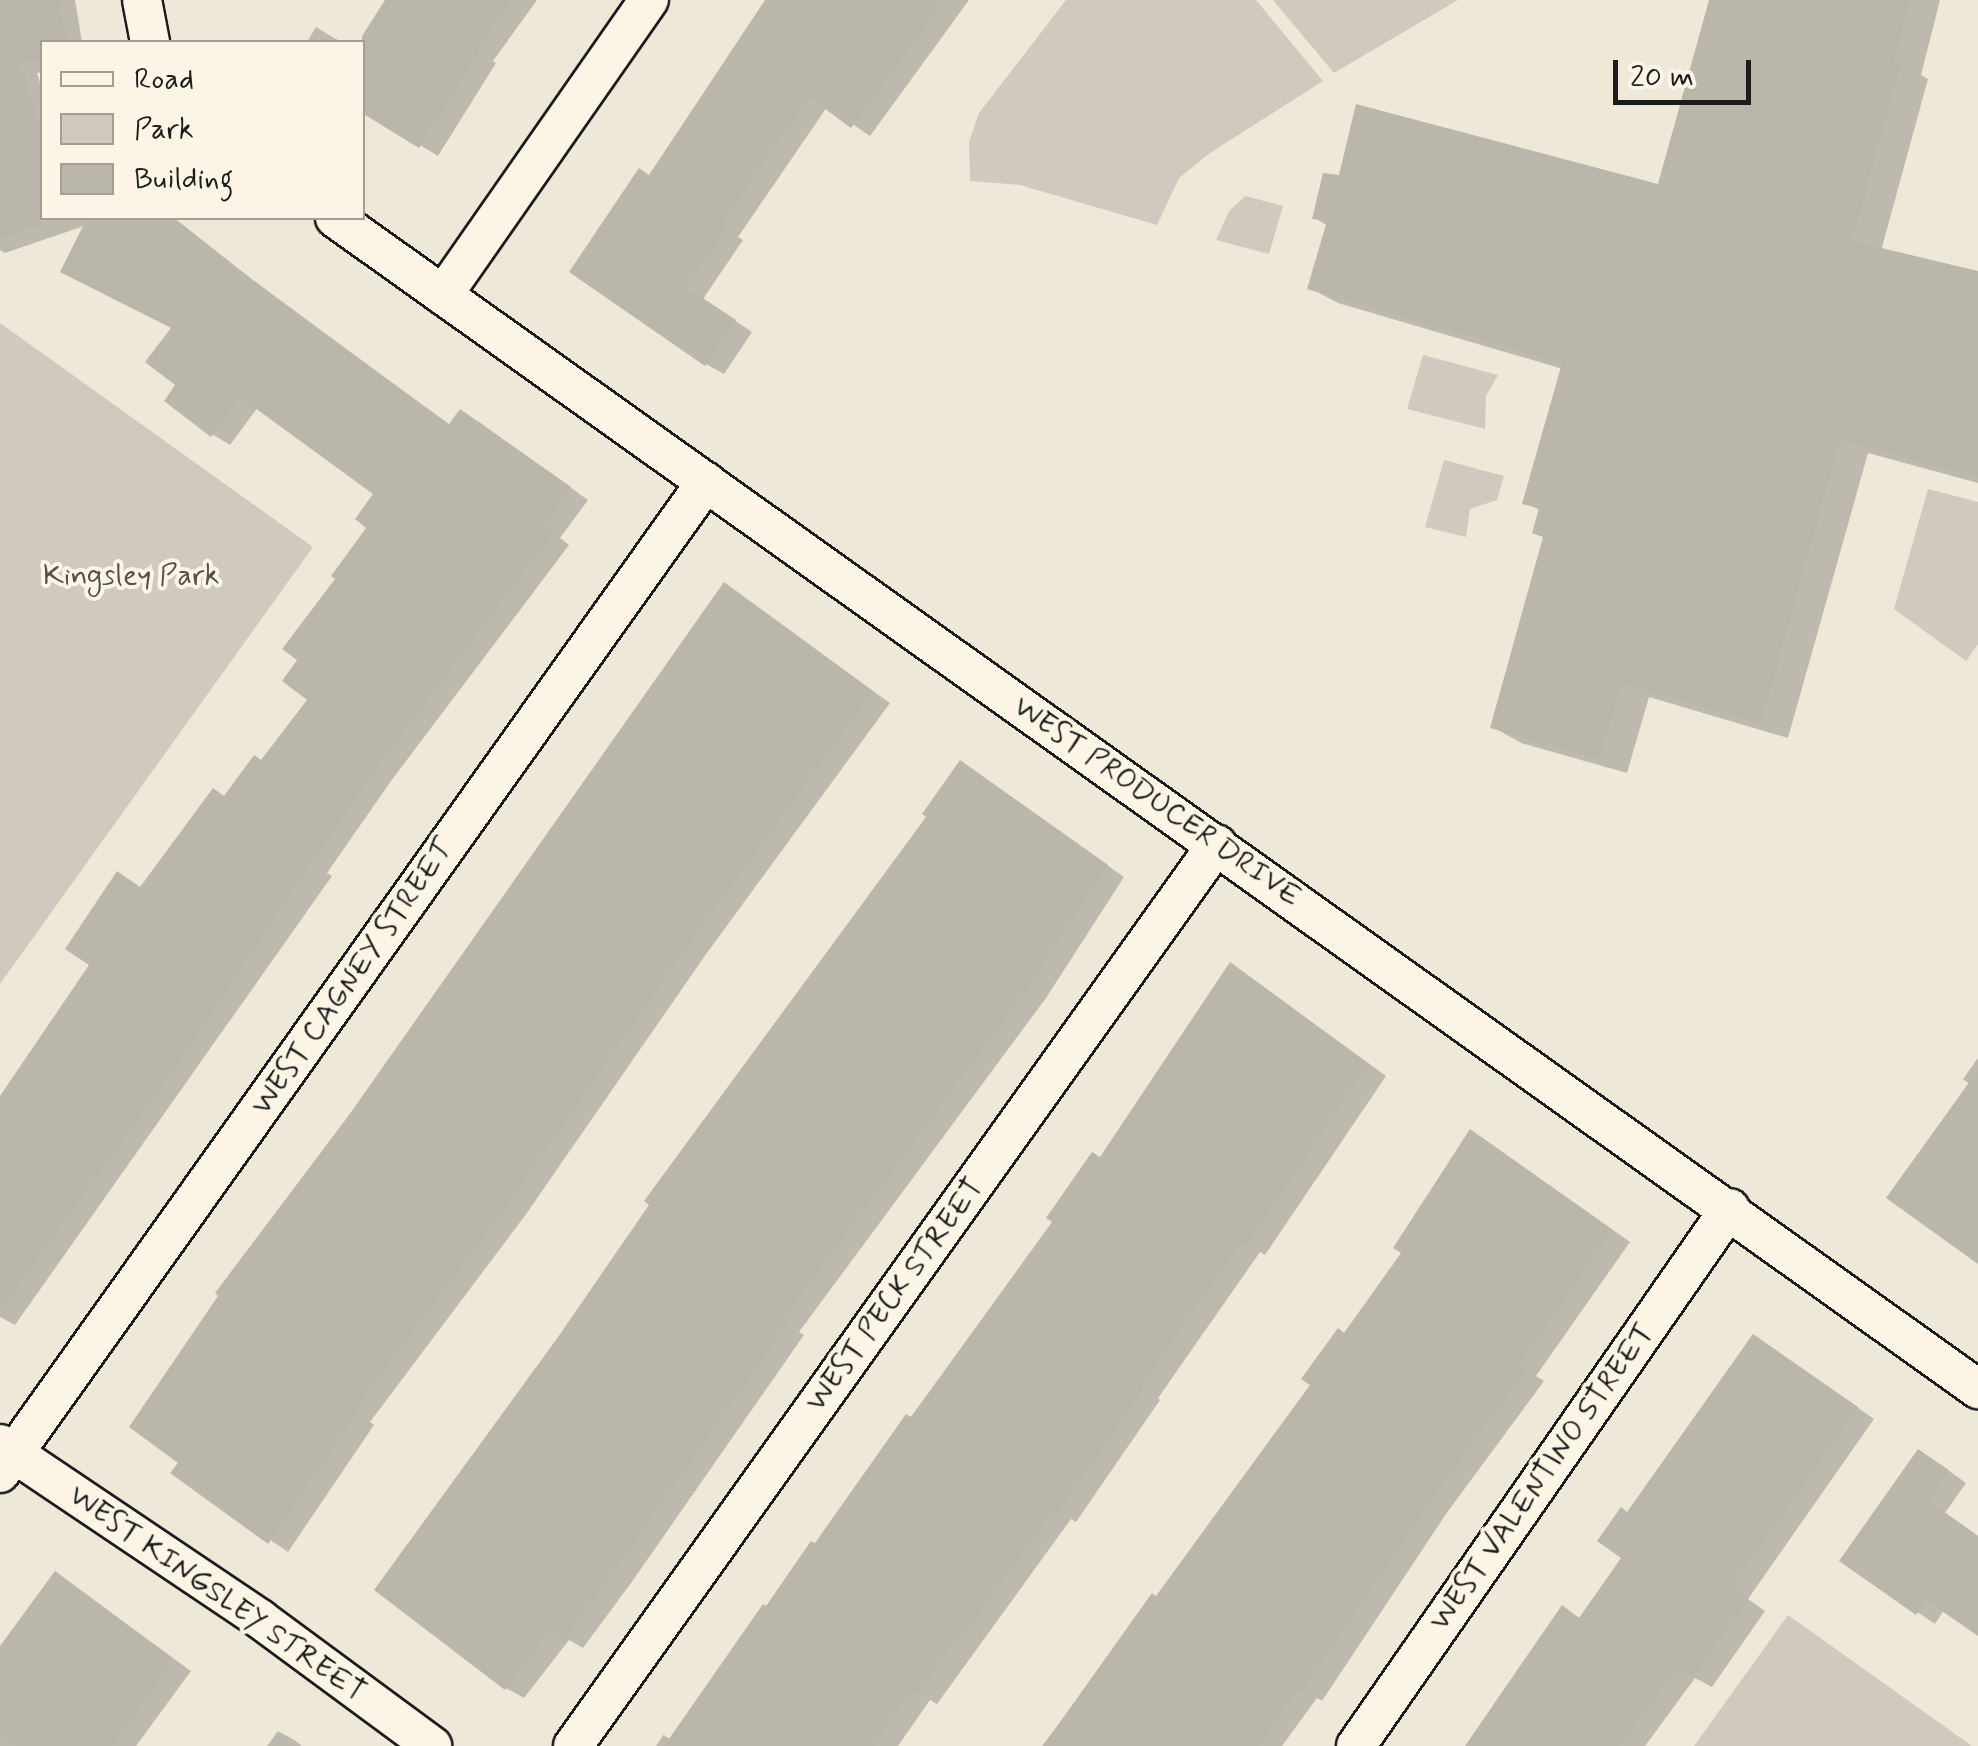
<!DOCTYPE html>
<style>
body{margin:0}
#map{position:relative;width:1978px;height:1746px;overflow:hidden;background:#eee8d9;font-family:Mynerve,sans-serif}
div>[style]{position:absolute}
[style*='--x']{left:calc(var(--x)*1px);top:calc(var(--y)*1px);width:calc(var(--w)*1px);rotate:calc(var(--a)*1deg)}
.green>*{inset:0;background:#cfcabd}
.shadow>*{inset:0;background:#0003}
.building>*{inset:0;background:#bab6aa}
.roads{filter:drop-shadow(2px 0 #1c1c1c) drop-shadow(-2px 0 #1c1c1c) drop-shadow(0 2px #1c1c1c) drop-shadow(0 -2px #1c1c1c)}
.street>*{height:38px;margin:-19px;padding:0 19px;transform-origin:19px;border-radius:19px;background:#fcf5e5}
span{translate:-50% -50%;white-space:nowrap;text-align:center;line-height:1.15;-webkit-text-stroke:8px #fcf5e5;paint-order:stroke}
.park-label{font-size:30px;color:#52504c}
.street-label{font-size:30px;color:#1c1c1c}
.legend{position:absolute;left:40px;top:40px;width:325px;height:180px;box-sizing:border-box;background:#fcf5e5;border:2px solid #a29e95;margin:0;padding:12px 18px;list-style:none;font-size:30px;color:#1c1c1c}
.legend li{display:flex;align-items:center;gap:20px;height:50px}
.legend b{width:50px;border:2px solid #a29e95}
.scale{position:absolute;left:1613px;top:60px;width:138px;height:45px;box-sizing:border-box;border:5px solid #1c1c1c;border-top:0;padding-left:12px;font-size:30px;line-height:35px;white-space:nowrap;color:#1c1c1c;-webkit-text-stroke:8px #fcf5e5;paint-order:stroke}
</style>
<div id="map">
<div class="green">
<i style="clip-path:polygon(1066px 0,1256px 0,1323px 81px,1210px 153px,1179px 178px,1157px 225px,1020px 185px,970px 181px,969px 142px,979px 113px)"></i>
<i style="clip-path:polygon(1273px 0,1458px 0,1334px 73px)"></i>
<i style="clip-path:polygon(1245px 196px,1283px 206px,1269px 254px,1216px 240px,1229px 211px)"></i>
<i style="clip-path:polygon(0 323px,313px 547px,0 984px)"></i>
<i style="clip-path:polygon(1423px 355px,1498px 375px,1486px 396px,1485px 429px,1407px 409px)"></i>
<i style="clip-path:polygon(1444px 460px,1504px 476px,1497px 500px,1470px 509px,1466px 537px,1425px 527px)"></i>
<i style="clip-path:polygon(1928px 489px,1978px 502px,1978px 644px,1966px 661px,1894px 609px)"></i>
<i style="clip-path:polygon(1788px 1615px,1972px 1746px,1694px 1746px)"></i>
</div>
<div class="shadow">
<i style="clip-path:polygon(0 0,75px 0,82px 42px,42px 42px,42px 72px,37px 73px,42px 89px,42px 218px,87px 218px,88px 222px,90px 218px,165px 218px,177px 224px,451px 426px,479px 422px,588px 500px,560px 538px,569px 545px,391px 781px,327px 873px,332px 876px,15px 1325px,0 1317px,0 1102px,141px 889px,262px 762px,310px 699px,300px 660px,339px 579px,370px 528px,377px 493px,258px 407px,230px 445px,212px 434px,174px 328px,87px 225px,5px 253px,0 250px)"></i>
<i style="clip-path:polygon(388px 0,537px 0,493px 61px,496px 63px,438px 156px,362px 110px,361px 42px)"></i>
<i style="clip-path:polygon(768px 0,969px 0,870px 136px,827px 107px,738px 237px,743px 240px,703px 299px,752px 332px,724px 374px,706px 364px,651px 178px)"></i>
<i style="clip-path:polygon(1712px 0,1940px 0,1921px 75px,1928px 79px,1881px 251px,1978px 274px,1978px 483px,1868px 453px,1788px 738px,1649px 697px,1627px 773px,1521px 743px,1493px 727px,1545px 538px,1541px 511px,1525px 502px,1563px 369px,1338px 303px,1310px 288px,1328px 226px,1315px 218px,1659px 187px)"></i>
<i style="clip-path:polygon(316px 27px,334px 38px,342px 42px,307px 42px)"></i>
<i style="clip-path:polygon(724px 585px,890px 703px,704px 957px,524px 1217px,370px 1422px,374px 1425px,288px 1552px,173px 1473px,351px 1116px)"></i>
<i style="clip-path:polygon(979px 774px,1124px 877px,1046px 998px,799px 1332px,804px 1335px,631px 1583px,583px 1648px,569px 1640px,524px 1698px,506px 1688px,930px 816px)"></i>
<i style="clip-path:polygon(1248px 976px,1386px 1076px,1265px 1255px,1260px 1252px,1158px 1398px,1160px 1400px,1076px 1522px,1071px 1519px,937px 1704px,930px 1700px,898px 1746px,656px 1746px,663px 1735px,672px 1740px,1101px 1160px)"></i>
<i style="clip-path:polygon(1978px 1058px,1978px 1260px,1971px 1085px,1963px 1079px)"></i>
<i style="clip-path:polygon(1489px 1143px,1630px 1242px,1536px 1376px,1544px 1381px,1446px 1514px,1322px 1701px,1317px 1698px,1282px 1746px,1042px 1746px,1157px 1598px)"></i>
<i style="clip-path:polygon(1772px 1348px,1874px 1419px,1748px 1599px,1765px 1611px,1712px 1687px,1695px 1678px,1645px 1746px,1468px 1746px,1563px 1608px,1581px 1619px,1625px 1557px,1628px 1514px)"></i>
<i style="clip-path:polygon(1937px 1462px,1966px 1483px,1945px 1513px,1978px 1536px,1978px 1634px,1944px 1610px,1935px 1624px,1843px 1561px)"></i>
<i style="clip-path:polygon(56px 1574px,191px 1671px,136px 1746px,0 1746px,0 1648px)"></i>
<i style="clip-path:polygon(278px 1731px,296px 1741px,302px 1746px,267px 1746px)"></i>
</div>
<div class="building">
<i style="clip-path:polygon(0 0,59px 0,67px 42px,42px 42px,42px 59px,20px 63px,42px 128px,42px 224px,0 239px)"></i>
<i style="clip-path:polygon(385px 0,512px 0,476px 49px,480px 51px,419px 148px,362px 113px,362px 36px)"></i>
<i style="clip-path:polygon(765px 0,945px 0,851px 128px,809px 97px,722px 224px,727px 228px,686px 287px,736px 320px,705px 366px,569px 272px,639px 168px,649px 175px)"></i>
<i style="clip-path:polygon(1709px 0,1909px 0,1894px 60px,1902px 61px,1852px 241px,1978px 271px,1978px 477px,1840px 440px,1761px 724px,1622px 683px,1599px 759px,1490px 728px,1543px 537px,1532px 533px,1539px 508px,1522px 504px,1562px 363px,1307px 289px,1327px 221px,1312px 219px,1323px 173px,1339px 175px,1356px 104px,1658px 184px)"></i>
<i style="clip-path:polygon(87px 218px,171px 218px,178px 221px,300px 317px,449px 424px,460px 409px,571px 487px,544px 526px,553px 533px,374px 771px,184px 1055px,0 1311px,0 1096px,89px 965px,65px 949px,117px 871px,140px 887px,213px 788px,224px 796px,254px 755px,261px 760px,307px 700px,282px 681px,297px 660px,282px 649px,335px 579px,331px 576px,366px 528px,355px 519px,373px 494px,240px 397px,211px 437px,164px 401px,175px 385px,145px 362px,171px 328px,60px 272px)"></i>
<i style="clip-path:polygon(724px 582px,873px 691px,687px 947px,506px 1207px,354px 1410px,358px 1412px,268px 1544px,170px 1473px,178px 1463px,129px 1427px,218px 1296px,215px 1293px,349px 1115px)"></i>
<i style="clip-path:polygon(960px 760px,1108px 865px,1028px 988px,783px 1319px,788px 1323px,613px 1573px,563px 1640px,550px 1630px,505px 1690px,374px 1590px,558px 1337px,649px 1205px,644px 1201px,926px 817px,922px 814px)"></i>
<i style="clip-path:polygon(1230px 962px,1369px 1064px,1246px 1246px,1241px 1243px,1141px 1386px,1144px 1388px,1057px 1514px,1052px 1511px,966px 1633px,962px 1631px,918px 1695px,911px 1691px,874px 1746px,664px 1746px,763px 1604px,766px 1606px,811px 1541px,815px 1543px,906px 1414px,911px 1417px,1052px 1222px,1046px 1218px,1092px 1152px,1100px 1157px)"></i>
<i style="clip-path:polygon(1978px 1070px,1978px 1264px,1886px 1198px)"></i>
<i style="clip-path:polygon(1470px 1129px,1613px 1230px,1519px 1364px,1527px 1369px,1428px 1504px,1302px 1692px,1298px 1689px,1259px 1746px,1043px 1746px,1152px 1593px,1156px 1596px,1310px 1385px,1301px 1379px,1338px 1328px,1344px 1333px,1401px 1253px,1393px 1248px)"></i>
<i style="clip-path:polygon(1753px 1334px,1858px 1407px,1732px 1586px,1749px 1599px,1692px 1679px,1677px 1668px,1619px 1746px,1465px 1746px,1562px 1605px,1579px 1618px,1621px 1558px,1597px 1541px,1621px 1507px,1627px 1512px)"></i>
<i style="clip-path:polygon(1918px 1449px,1950px 1471px,1929px 1501px,1978px 1536px,1978px 1636px,1926px 1600px,1916px 1615px,1839px 1561px)"></i>
<i style="clip-path:polygon(55px 1571px,174px 1659px,112px 1746px,17px 1746px,0 1733px,0 1646px)"></i>
</div>
<div class="roads">
<div class="street">
<i style="--x:142;--y:0;--w:43;--a:79.2"></i>
<i style="--x:335;--y:218;--w:2018;--a:35.48"></i>
<i style="--x:443;--y:295;--w:360;--a:-55.1"></i>
<i style="--x:0;--y:1444;--w:313;--a:33.9"></i>
<i style="--x:260;--y:1619;--w:214;--a:36.4"></i>
<i style="--x:0;--y:1473;--w:1217;--a:-54.53"></i>
<i style="--x:573;--y:1746;--w:1108;--a:-54.47"></i>
<i style="--x:1356;--y:1746;--w:655;--a:-55.19"></i>
</div>
</div>
<div class="park-label">
<span style="left:131px;top:576px">Kingsley Park</span>
</div>
<div class="street-label">
<span style="left:1157px;top:802px;rotate:35deg">WEST PRODUCER DRIVE</span>
<span style="left:353px;top:977px;rotate:-55deg">WEST CAGNEY STREET</span>
<span style="left:895px;top:1295px;rotate:-54deg">WEST PECK STREET</span>
<span style="left:1542px;top:1477px;rotate:-55deg">WEST VALENTINO STREET</span>
<span style="left:217px;top:1594px;rotate:35deg">WEST KINGSLEY STREET</span>
</div>
<ul class="legend">
<li><b style="height:12px;background:#fcf5e5"></b>Road</li>
<li><b style="height:28px;background:#cfcabd"></b>Park</li>
<li><b style="height:28px;background:#bab6aa"></b>Building</li>
</ul>
<div class="scale">20 m</div>
</div>
